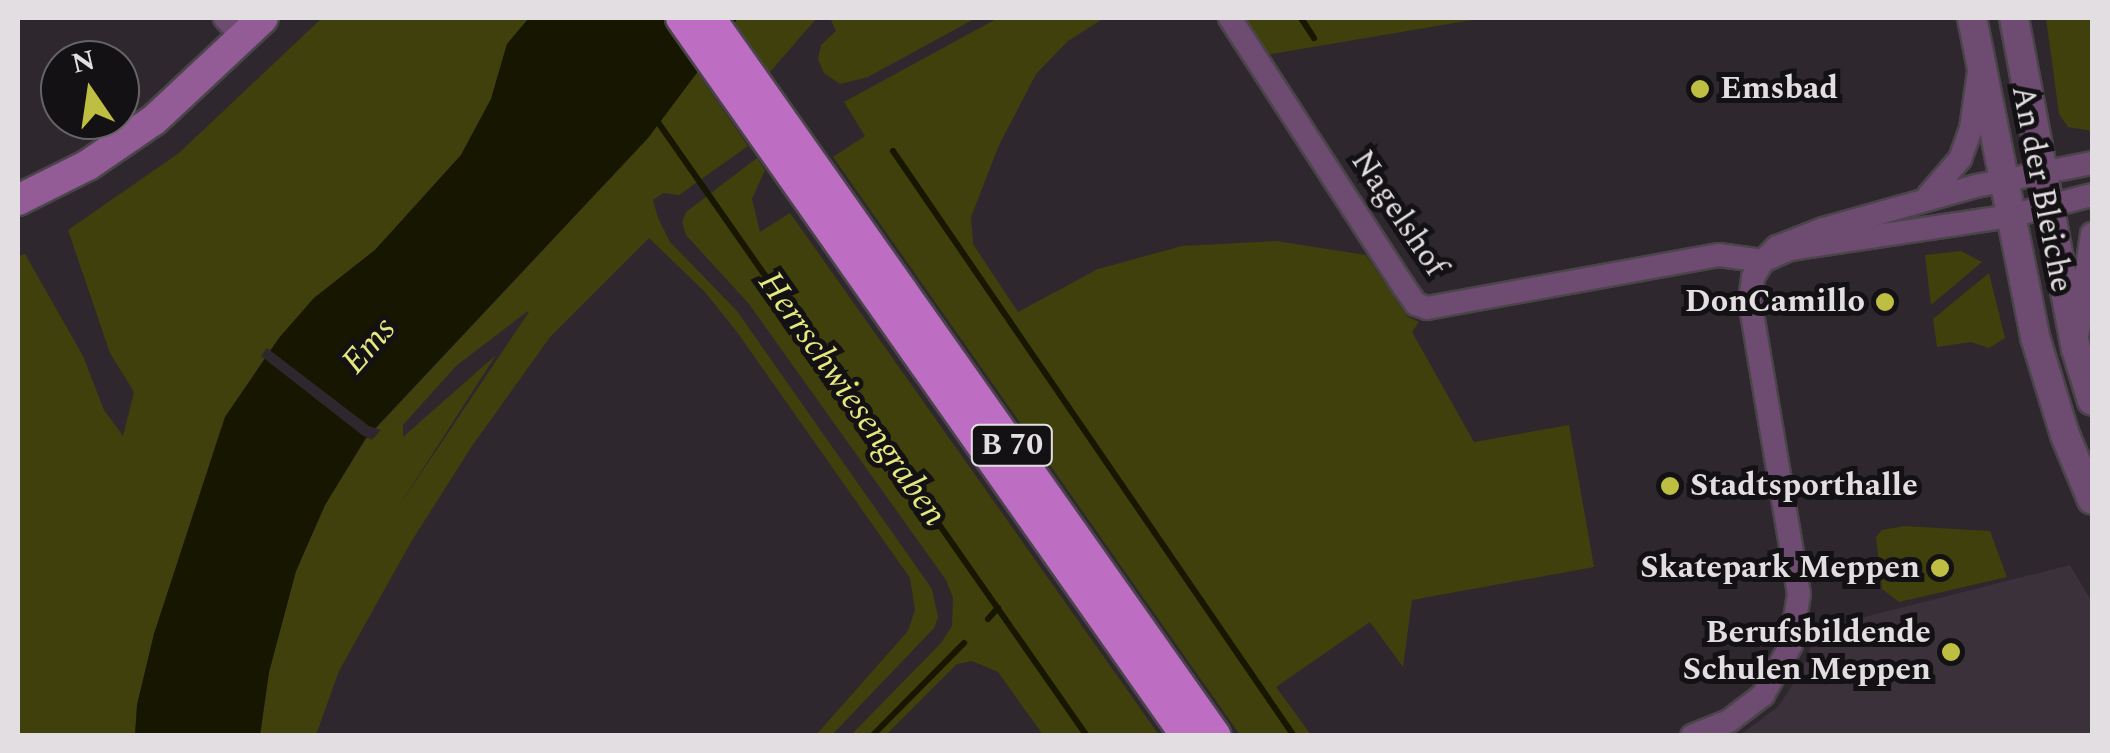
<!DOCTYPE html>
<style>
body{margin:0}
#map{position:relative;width:2110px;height:753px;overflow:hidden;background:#2e272e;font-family:Spectral,serif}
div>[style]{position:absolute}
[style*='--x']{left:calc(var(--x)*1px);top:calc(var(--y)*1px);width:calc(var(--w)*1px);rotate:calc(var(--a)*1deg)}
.built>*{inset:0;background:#3b313b}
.green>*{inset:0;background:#3f400b}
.water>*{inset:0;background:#161601}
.pier>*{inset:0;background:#2e272e}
.stream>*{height:6px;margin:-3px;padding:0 3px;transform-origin:3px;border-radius:3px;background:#161601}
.roads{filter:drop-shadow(2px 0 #4b444b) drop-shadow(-2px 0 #4b444b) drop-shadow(0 2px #4b444b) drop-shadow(0 -2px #4b444b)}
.minor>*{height:22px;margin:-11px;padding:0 11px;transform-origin:11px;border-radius:11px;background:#6e4b70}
.tertiary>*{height:28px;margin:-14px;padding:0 14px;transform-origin:14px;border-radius:14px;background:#6e4b70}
.secondary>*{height:30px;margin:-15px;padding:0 15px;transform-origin:15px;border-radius:15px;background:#935c97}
.trunk>*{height:30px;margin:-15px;padding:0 15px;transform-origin:15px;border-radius:15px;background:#bd6ec3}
.dots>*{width:28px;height:28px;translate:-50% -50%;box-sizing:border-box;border:5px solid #141114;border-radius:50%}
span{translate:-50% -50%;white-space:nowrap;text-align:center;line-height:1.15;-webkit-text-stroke:10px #141114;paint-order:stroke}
.shield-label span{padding:2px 8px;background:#141114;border:2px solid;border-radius:8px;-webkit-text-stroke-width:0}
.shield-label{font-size:30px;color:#e2dee2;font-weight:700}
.poi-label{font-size:32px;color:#e2dee2;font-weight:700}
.left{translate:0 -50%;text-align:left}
.right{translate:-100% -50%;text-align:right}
.street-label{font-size:32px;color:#e2dee2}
.water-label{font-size:35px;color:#e5e87d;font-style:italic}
.frame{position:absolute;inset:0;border:20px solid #e2dee2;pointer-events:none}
.north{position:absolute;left:40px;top:40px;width:100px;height:100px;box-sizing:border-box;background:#141114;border:2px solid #666366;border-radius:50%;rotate:347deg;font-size:28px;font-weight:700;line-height:40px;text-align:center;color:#e2dee2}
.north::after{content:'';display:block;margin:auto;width:35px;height:45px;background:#bebf42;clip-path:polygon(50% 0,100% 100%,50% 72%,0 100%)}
</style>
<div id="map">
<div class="built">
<i style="clip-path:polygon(2070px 565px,2092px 602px,2092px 735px,1740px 735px,1778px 707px,1803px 669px,1815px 635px,1853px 620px)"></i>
</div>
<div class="green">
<i style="clip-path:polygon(322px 18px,529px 18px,507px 44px,491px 99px,461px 155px,375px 250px,314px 298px,279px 338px,225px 417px,154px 634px,137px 705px,135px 735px,18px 736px,18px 256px,25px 254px,83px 356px,104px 410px,123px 436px,134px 392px,110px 353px,68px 230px,179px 153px)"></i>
<i style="clip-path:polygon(738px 18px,817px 18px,769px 73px,734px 23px)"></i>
<i style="clip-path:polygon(830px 18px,976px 18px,868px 77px,840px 84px,824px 73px,818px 59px,821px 45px,836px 31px)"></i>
<i style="clip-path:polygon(998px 18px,1104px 18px,1068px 41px,1036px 74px,999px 145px,971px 217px,973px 244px,1018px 312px,1098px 269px,1182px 246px,1276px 241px,1366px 255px,1407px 316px,1419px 322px,1412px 332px,1474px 442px,1569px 425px,1594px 567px,1412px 600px,1403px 667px,1370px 622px,1276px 687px,1311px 735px,1240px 735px,833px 157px,865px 136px,844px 102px)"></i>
<i style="clip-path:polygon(1241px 18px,1484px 18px,1265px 55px)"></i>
<i style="clip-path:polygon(2046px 18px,2092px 18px,2092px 131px,2068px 127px,2059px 114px)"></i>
<i style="clip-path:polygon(evenodd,697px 72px,748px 146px,679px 195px,663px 193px,653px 200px,658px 218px,670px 242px,737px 311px,932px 589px,938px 617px,934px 628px,832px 735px,816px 735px,908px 631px,915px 610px,910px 578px,737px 332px,705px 292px,649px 238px,550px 337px,472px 446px,411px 542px,339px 671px,316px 735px,260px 736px,269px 672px,296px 571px,325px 505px,366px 439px,648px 138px,697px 72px,528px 311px,529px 312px,399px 506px,496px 355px,403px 437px,403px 425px,456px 366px,528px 311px)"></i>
<i style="clip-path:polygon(757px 158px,765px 170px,752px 199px,760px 232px,790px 213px,1159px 735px,1043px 735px,998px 672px,972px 661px,957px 664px,886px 735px,851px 735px,941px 643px,952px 626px,953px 598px,946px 580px,749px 304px,686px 235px,682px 222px,686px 212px)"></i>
<i style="clip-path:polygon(1961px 251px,1982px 262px,1931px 305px,1925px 255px)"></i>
<i style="clip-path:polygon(1989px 273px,2005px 338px,1989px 348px,1971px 342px,1937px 347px,1933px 319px)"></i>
<i style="clip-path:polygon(1904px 526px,1990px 531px,2007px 577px,1899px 602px,1882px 589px,1876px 537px,1882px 530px)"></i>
</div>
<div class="water">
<i style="clip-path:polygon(529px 18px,738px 18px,648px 138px,365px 439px,325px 505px,296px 571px,269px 672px,260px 735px,135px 736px,137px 705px,154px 634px,225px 417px,279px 338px,314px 298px,375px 250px,461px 155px,491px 99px,507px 44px)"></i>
</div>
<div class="pier">
<i style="clip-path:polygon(267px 348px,369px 426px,381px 430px,372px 440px,362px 435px,261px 356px)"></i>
</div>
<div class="stream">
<i style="--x:1301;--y:18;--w:24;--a:57"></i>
<i style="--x:655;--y:118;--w:754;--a:55.05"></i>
<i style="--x:893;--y:151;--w:709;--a:55.57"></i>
<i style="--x:988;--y:619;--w:15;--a:-48"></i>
<i style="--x:872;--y:736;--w:131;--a:-45.3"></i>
</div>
<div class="roads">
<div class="minor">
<i style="--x:225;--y:18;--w:26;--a:47"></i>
<i style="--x:1230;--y:18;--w:320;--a:57.1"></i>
<i style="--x:1404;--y:287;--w:21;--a:55"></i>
<i style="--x:1416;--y:304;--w:12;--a:20"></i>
<i style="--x:1427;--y:308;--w:297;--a:-10.3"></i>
<i style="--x:1719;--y:255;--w:44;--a:7.8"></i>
<i style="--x:1763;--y:261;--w:30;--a:-24"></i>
<i style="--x:1790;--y:249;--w:222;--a:-8.5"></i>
<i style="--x:2010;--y:216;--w:85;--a:-14.4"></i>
<i style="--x:1929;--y:195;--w:48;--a:-49.3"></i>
<i style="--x:1960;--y:159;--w:32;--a:-70"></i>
<i style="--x:1971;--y:129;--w:59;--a:-82.1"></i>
<i style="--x:2078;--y:331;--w:98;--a:-81.8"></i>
<i style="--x:1692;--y:736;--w:40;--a:-22"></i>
<i style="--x:1729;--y:721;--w:43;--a:-37.4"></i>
<i style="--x:1763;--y:695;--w:57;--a:-60.8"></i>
<i style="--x:1791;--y:645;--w:52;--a:-81.1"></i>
<i style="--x:1799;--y:594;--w:296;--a:-99.5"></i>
<i style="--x:1750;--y:302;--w:25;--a:-83"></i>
<i style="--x:1753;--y:277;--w:19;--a:-58"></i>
<i style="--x:1763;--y:261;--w:20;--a:-45"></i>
<i style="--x:1777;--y:247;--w:49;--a:-21.4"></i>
<i style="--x:1823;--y:229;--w:159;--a:-15.7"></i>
<i style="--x:1976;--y:186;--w:118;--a:-11.2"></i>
</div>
<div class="tertiary">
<i style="--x:1972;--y:18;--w:325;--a:78.8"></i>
<i style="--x:2035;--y:337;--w:102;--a:73"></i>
<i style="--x:2065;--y:435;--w:70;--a:67.4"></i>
<i style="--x:2014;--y:18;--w:337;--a:79.4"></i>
<i style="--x:2076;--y:349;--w:54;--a:72.9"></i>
</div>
<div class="secondary">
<i style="--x:18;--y:200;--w:78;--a:-26.6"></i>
<i style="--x:88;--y:165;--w:80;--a:-34.3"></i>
<i style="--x:154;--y:120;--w:149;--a:-43.1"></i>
</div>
<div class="trunk">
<i style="--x:681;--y:18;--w:878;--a:54.88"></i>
<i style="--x:710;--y:18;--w:878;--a:54.83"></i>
</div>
</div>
<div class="dots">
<i style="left:1700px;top:89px;background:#bebf42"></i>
<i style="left:1885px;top:302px;background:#bebf42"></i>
<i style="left:1670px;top:486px;background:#bebf42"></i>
<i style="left:1940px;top:568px;background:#bebf42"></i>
<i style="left:1951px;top:652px;background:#bebf42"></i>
</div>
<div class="shield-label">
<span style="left:1012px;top:445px">B 70</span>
</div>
<div class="poi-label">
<span class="left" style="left:1720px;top:89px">Emsbad</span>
<span class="right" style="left:1865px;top:302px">DonCamillo</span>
<span class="left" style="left:1690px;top:486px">Stadtsporthalle</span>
<span class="right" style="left:1920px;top:568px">Skatepark Meppen</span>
<span class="right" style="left:1931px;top:652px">Berufsbildende<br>Schulen Meppen</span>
</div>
<div class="street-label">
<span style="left:2041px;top:189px;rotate:79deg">An der Bleiche</span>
<span style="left:1398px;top:214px;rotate:56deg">Nagelshof</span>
</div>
<div class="water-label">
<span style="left:369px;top:346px;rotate:-49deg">Ems</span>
<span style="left:852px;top:399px;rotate:55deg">Herrschwiesengraben</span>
</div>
<div class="frame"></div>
<div class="north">N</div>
</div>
